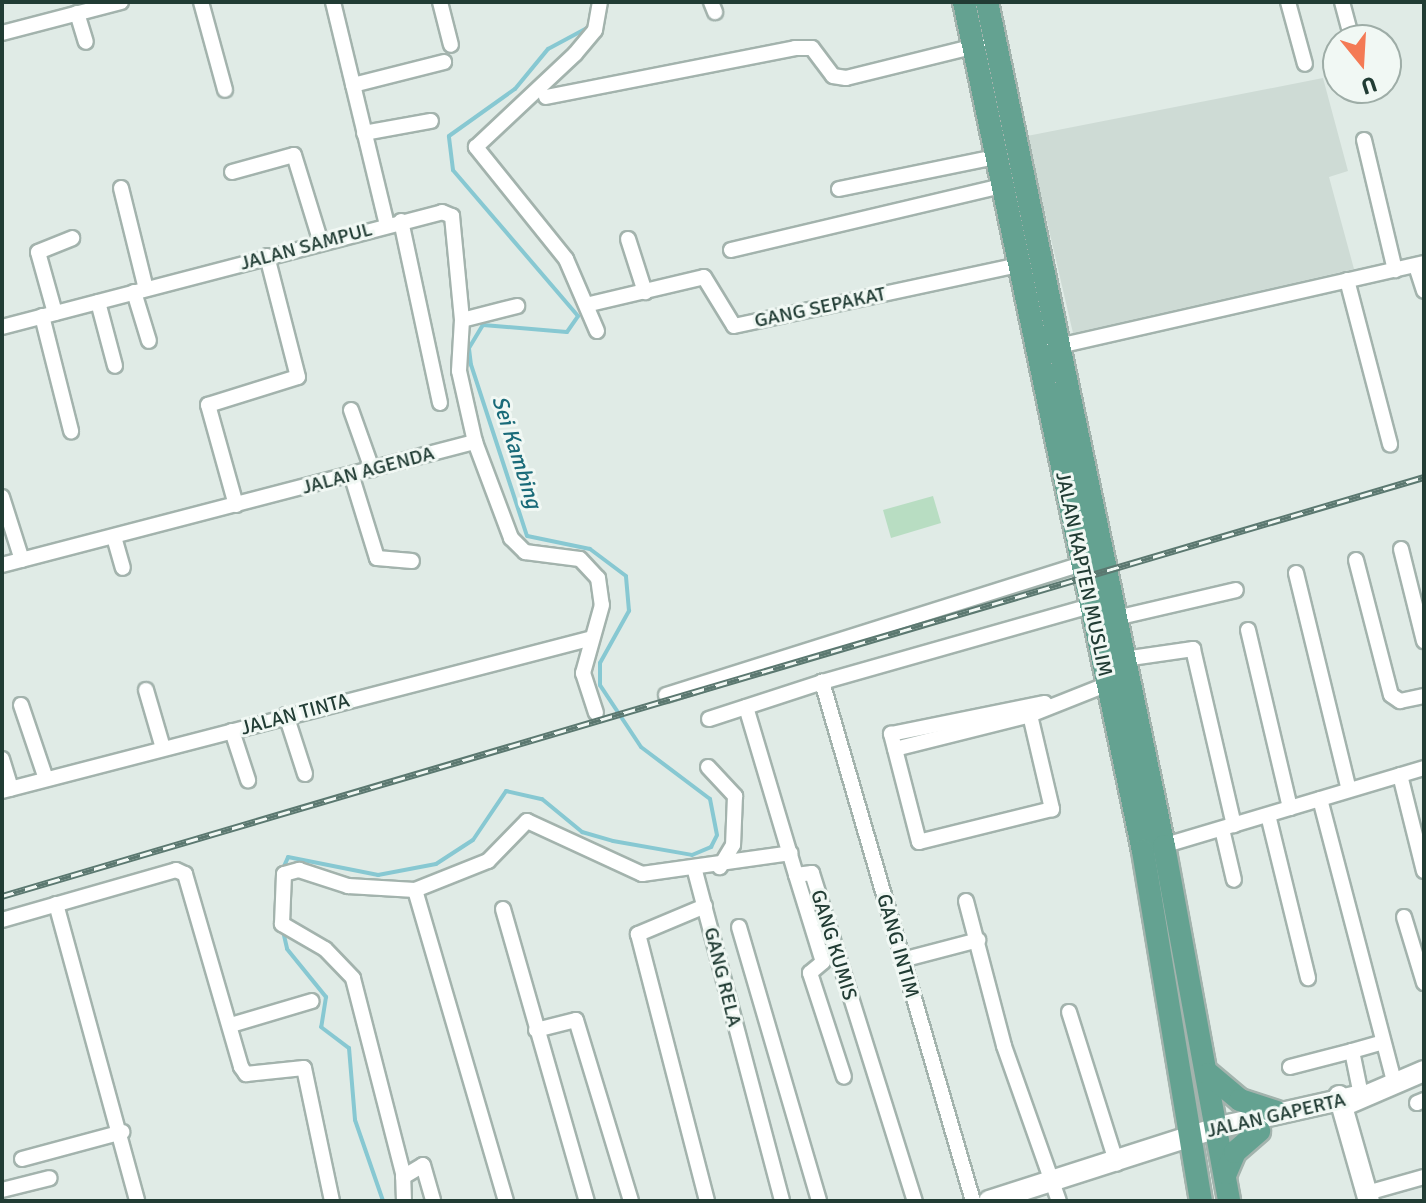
<!DOCTYPE html>
<style>
body{margin:0}
#map{position:relative;width:1426px;height:1203px;overflow:hidden;background:#e0ebe6;font-family:Signika,sans-serif}
div>[style]{position:absolute}
[style*='--x']{left:calc(var(--x)*1px);top:calc(var(--y)*1px);width:calc(var(--w)*1px);rotate:calc(var(--a)*1deg)}
.built>*{inset:0;background:#cedbd5}
.green>*{inset:0;background:#b8ddc2}
.stream>*{height:4px;margin:-2px;padding:0 2px;transform-origin:2px;border-radius:2px;background:#87c8d2}
.roads{filter:drop-shadow(2px 0 #a3b3ad) drop-shadow(-2px 0 #a3b3ad) drop-shadow(0 2px #a3b3ad) drop-shadow(0 -2px #a3b3ad)}
.street>*{height:14px;margin:-7px;padding:0 7px;transform-origin:7px;border-radius:7px;background:#fff}
.secondary>*{height:20px;margin:-10px;padding:0 10px;transform-origin:10px;border-radius:10px;background:#fff}
.primary>*{height:22px;margin:-11px;padding:0 11px;transform-origin:11px;border-radius:11px;background:#64a291}
.rail>*{height:7px;margin-top:-3.5px;transform-origin:0;background:repeating-linear-gradient(90deg,#f1f8f4 0 12px,#5b7870 0 24px);box-sizing:border-box;border-block:2px solid #5b7870}
span{translate:-50% -50%;white-space:nowrap;text-align:center;line-height:1.15;-webkit-text-stroke:6px #f1f8f4;paint-order:stroke}
.street-label{font-size:20px;color:#213c34}
.water-label{font-size:22px;color:#1a6b79;font-style:italic}
.frame{position:absolute;inset:0;border:4px solid #213c34;pointer-events:none}
.north{position:absolute;left:1322px;top:24px;width:80px;height:80px;box-sizing:border-box;background:#f1f8f4;border:2px solid #9eada7;border-radius:50%;rotate:162deg;font-size:22px;font-weight:700;line-height:32px;text-align:center;color:#213c34}
.north::after{content:'';display:block;margin:auto;width:28px;height:36px;background:#f47a55;clip-path:polygon(50% 0,100% 100%,50% 72%,0 100%)}
</style>
<div id="map">
<div class="built">
<i style="clip-path:polygon(1323px 78px,1348px 171px,1329px 177px,1354px 269px,1073px 333px,1027px 136px)"></i>
</div>
<div class="green">
<i style="clip-path:polygon(933px 496px,941px 523px,891px 538px,883px 510px)"></i>
</div>
<div class="stream">
<i style="--x:277;--y:882;--w:27;--a:-66"></i>
<i style="--x:288;--y:857;--w:92;--a:11.3"></i>
<i style="--x:378;--y:875;--w:59;--a:-10.7"></i>
<i style="--x:436;--y:864;--w:44;--a:-33"></i>
<i style="--x:473;--y:840;--w:59;--a:-56"></i>
<i style="--x:506;--y:791;--w:37;--a:13"></i>
<i style="--x:542;--y:799;--w:52;--a:39.5"></i>
<i style="--x:582;--y:832;--w:32;--a:16"></i>
<i style="--x:613;--y:841;--w:80;--a:10"></i>
<i style="--x:692;--y:855;--w:21;--a:-23"></i>
<i style="--x:711;--y:847;--w:13;--a:-63"></i>
<i style="--x:717;--y:835;--w:37;--a:-101"></i>
<i style="--x:710;--y:799;--w:86;--a:-143"></i>
<i style="--x:641;--y:747;--w:74;--a:-123.5"></i>
<i style="--x:600;--y:685;--w:22;--a:-90"></i>
<i style="--x:600;--y:663;--w:60;--a:-60.9"></i>
<i style="--x:629;--y:611;--w:35;--a:-95"></i>
<i style="--x:626;--y:576;--w:45;--a:-143.1"></i>
<i style="--x:590;--y:549;--w:64;--a:-168.3"></i>
<i style="--x:527;--y:536;--w:180;--a:-108.1"></i>
<i style="--x:471;--y:365;--w:17;--a:-97"></i>
<i style="--x:469;--y:348;--w:27;--a:-59"></i>
<i style="--x:483;--y:325;--w:84;--a:4.8"></i>
<i style="--x:567;--y:332;--w:19;--a:-55"></i>
<i style="--x:578;--y:316;--w:192;--a:-130.6"></i>
<i style="--x:453;--y:170;--w:34;--a:-97"></i>
<i style="--x:449;--y:136;--w:81;--a:-35.5"></i>
<i style="--x:515;--y:89;--w:52;--a:-50.5"></i>
<i style="--x:548;--y:49;--w:47;--a:-28.2"></i>
<i style="--x:283;--y:931;--w:18;--a:77"></i>
<i style="--x:287;--y:949;--w:62;--a:50.9"></i>
<i style="--x:326;--y:997;--w:30;--a:99"></i>
<i style="--x:321;--y:1027;--w:35;--a:37"></i>
<i style="--x:349;--y:1048;--w:72;--a:85.2"></i>
<i style="--x:355;--y:1120;--w:86;--a:70.9"></i>
</div>
<div class="roads">
<div class="street">
<i style="--x:201;--y:2;--w:91;--a:74.7"></i>
<i style="--x:333;--y:2;--w:229;--a:76.4"></i>
<i style="--x:440;--y:2;--w:44;--a:75.7"></i>
<i style="--x:711;--y:2;--w:11;--a:68"></i>
<i style="--x:1288;--y:2;--w:64;--a:74.7"></i>
<i style="--x:1342;--y:2;--w:35;--a:75"></i>
<i style="--x:77;--y:13;--w:30;--a:73"></i>
<i style="--x:2;--y:33;--w:123;--a:-14.6"></i>
<i style="--x:353;--y:85;--w:94;--a:-14.2"></i>
<i style="--x:546;--y:97;--w:254;--a:-11.1"></i>
<i style="--x:795;--y:48;--w:17;--a:0"></i>
<i style="--x:812;--y:48;--w:35;--a:53"></i>
<i style="--x:833;--y:76;--w:13;--a:9"></i>
<i style="--x:846;--y:78;--w:137;--a:-13.9"></i>
<i style="--x:364;--y:133;--w:68;--a:-10.2"></i>
<i style="--x:1364;--y:140;--w:134;--a:76.6"></i>
<i style="--x:232;--y:172;--w:64;--a:-15.3"></i>
<i style="--x:294;--y:155;--w:92;--a:72.9"></i>
<i style="--x:121;--y:188;--w:104;--a:76.1"></i>
<i style="--x:839;--y:189;--w:159;--a:-11.6"></i>
<i style="--x:401;--y:221;--w:186;--a:77.9"></i>
<i style="--x:628;--y:239;--w:56;--a:72.2"></i>
<i style="--x:731;--y:250;--w:277;--a:-13.3"></i>
<i style="--x:1416;--y:266;--w:26;--a:72"></i>
<i style="--x:1347;--y:280;--w:170;--a:75.3"></i>
<i style="--x:134;--y:292;--w:51;--a:73"></i>
<i style="--x:98;--y:302;--w:66;--a:75.1"></i>
<i style="--x:590;--y:304;--w:117;--a:-13.3"></i>
<i style="--x:704;--y:277;--w:57;--a:58.5"></i>
<i style="--x:734;--y:326;--w:291;--a:-12.1"></i>
<i style="--x:55;--y:313;--w:63;--a:-105.6"></i>
<i style="--x:38;--y:252;--w:37;--a:-22"></i>
<i style="--x:42;--y:316;--w:119;--a:75.8"></i>
<i style="--x:462;--y:320;--w:51;--a:93.4"></i>
<i style="--x:459;--y:371;--w:73;--a:77.3"></i>
<i style="--x:475;--y:442;--w:103;--a:69.4"></i>
<i style="--x:511;--y:538;--w:20;--a:45"></i>
<i style="--x:525;--y:552;--w:55;--a:7.3"></i>
<i style="--x:580;--y:559;--w:26;--a:47"></i>
<i style="--x:598;--y:578;--w:27;--a:82"></i>
<i style="--x:602;--y:605;--w:71;--a:105.6"></i>
<i style="--x:583;--y:673;--w:42;--a:72"></i>
<i style="--x:2;--y:327;--w:455;--a:-14.6"></i>
<i style="--x:442;--y:212;--w:11;--a:22"></i>
<i style="--x:452;--y:216;--w:104;--a:84.5"></i>
<i style="--x:462;--y:320;--w:57;--a:-14.3"></i>
<i style="--x:597;--y:331;--w:78;--a:-113.3"></i>
<i style="--x:566;--y:259;--w:144;--a:-128.8"></i>
<i style="--x:476;--y:147;--w:136;--a:-43.2"></i>
<i style="--x:575;--y:54;--w:31;--a:-50"></i>
<i style="--x:595;--y:30;--w:28;--a:-80"></i>
<i style="--x:1054;--y:347;--w:379;--a:-12.8"></i>
<i style="--x:351;--y:410;--w:63;--a:70.4"></i>
<i style="--x:351;--y:474;--w:88;--a:72.8"></i>
<i style="--x:377;--y:558;--w:35;--a:5"></i>
<i style="--x:2;--y:497;--w:66;--a:72.4"></i>
<i style="--x:236;--y:505;--w:104;--a:-105.6"></i>
<i style="--x:208;--y:405;--w:94;--a:-17.3"></i>
<i style="--x:298;--y:377;--w:125;--a:-104.4"></i>
<i style="--x:114;--y:537;--w:32;--a:74"></i>
<i style="--x:1401;--y:549;--w:95;--a:76"></i>
<i style="--x:1356;--y:560;--w:139;--a:75.5"></i>
<i style="--x:1391;--y:695;--w:11;--a:34"></i>
<i style="--x:1400;--y:701;--w:25;--a:-12"></i>
<i style="--x:2;--y:565;--w:489;--a:-14.6"></i>
<i style="--x:1296;--y:573;--w:223;--a:76.3"></i>
<i style="--x:1116;--y:618;--w:123;--a:-13.1"></i>
<i style="--x:1248;--y:630;--w:183;--a:76.7"></i>
<i style="--x:1124;--y:659;--w:70;--a:-8.2"></i>
<i style="--x:1193;--y:649;--w:181;--a:76.9"></i>
<i style="--x:146;--y:690;--w:60;--a:73.7"></i>
<i style="--x:666;--y:695;--w:435;--a:-17.5"></i>
<i style="--x:21;--y:705;--w:78;--a:71.3"></i>
<i style="--x:746;--y:707;--w:175;--a:73.4"></i>
<i style="--x:796;--y:875;--w:16;--a:-7"></i>
<i style="--x:812;--y:873;--w:344;--a:72.6"></i>
<i style="--x:286;--y:715;--w:62;--a:72.1"></i>
<i style="--x:1030;--y:715;--w:97;--a:76.8"></i>
<i style="--x:1052;--y:809;--w:137;--a:166.1"></i>
<i style="--x:919;--y:842;--w:112;--a:-104.5"></i>
<i style="--x:891;--y:734;--w:157;--a:-11.4"></i>
<i style="--x:709;--y:719;--w:119;--a:-18.1"></i>
<i style="--x:232;--y:731;--w:52;--a:71.9"></i>
<i style="--x:895;--y:749;--w:139;--a:-14.1"></i>
<i style="--x:1030;--y:715;--w:84;--a:-21.7"></i>
<i style="--x:2;--y:759;--w:31;--a:73"></i>
<i style="--x:708;--y:767;--w:40;--a:47"></i>
<i style="--x:735;--y:796;--w:49;--a:92.3"></i>
<i style="--x:733;--y:845;--w:26;--a:121"></i>
<i style="--x:1400;--y:775;--w:99;--a:76"></i>
<i style="--x:2;--y:791;--w:606;--a:-14.52"></i>
<i style="--x:1320;--y:799;--w:293;--a:75.3"></i>
<i style="--x:1268;--y:815;--w:168;--a:76.2"></i>
<i style="--x:1222;--y:829;--w:52;--a:76.8"></i>
<i style="--x:1159;--y:847;--w:277;--a:-16.6"></i>
<i style="--x:695;--y:871;--w:341;--a:75.2"></i>
<i style="--x:796;--y:875;--w:91;--a:72.8"></i>
<i style="--x:823;--y:962;--w:17;--a:140"></i>
<i style="--x:810;--y:973;--w:109;--a:71.9"></i>
<i style="--x:415;--y:890;--w:324;--a:73.7"></i>
<i style="--x:966;--y:901;--w:150;--a:75.3"></i>
<i style="--x:1004;--y:1046;--w:164;--a:70.5"></i>
<i style="--x:56;--y:904;--w:308;--a:74.7"></i>
<i style="--x:705;--y:906;--w:73;--a:157.3"></i>
<i style="--x:638;--y:934;--w:276;--a:75.5"></i>
<i style="--x:503;--y:909;--w:304;--a:74"></i>
<i style="--x:1404;--y:917;--w:69;--a:73.1"></i>
<i style="--x:2;--y:920;--w:181;--a:-16"></i>
<i style="--x:176;--y:870;--w:10;--a:24"></i>
<i style="--x:185;--y:874;--w:201;--a:73.8"></i>
<i style="--x:241;--y:1067;--w:9;--a:54"></i>
<i style="--x:246;--y:1074;--w:58;--a:-5.9"></i>
<i style="--x:304;--y:1068;--w:136;--a:78.1"></i>
<i style="--x:739;--y:927;--w:285;--a:73.7"></i>
<i style="--x:902;--y:960;--w:79;--a:-14.7"></i>
<i style="--x:1069;--y:1012;--w:159;--a:72.5"></i>
<i style="--x:231;--y:1025;--w:84;--a:-16.5"></i>
<i style="--x:536;--y:1030;--w:41;--a:-14"></i>
<i style="--x:576;--y:1020;--w:189;--a:73.1"></i>
<i style="--x:1290;--y:1067;--w:64;--a:-14.5"></i>
<i style="--x:1361;--y:1095;--w:45;--a:-101.6"></i>
<i style="--x:1352;--y:1051;--w:32;--a:-16"></i>
<i style="--x:1417;--y:1103;--w:8;--a:-23"></i>
<i style="--x:22;--y:1159;--w:104;--a:-15.1"></i>
<i style="--x:404;--y:1177;--w:205;--a:-104.4"></i>
<i style="--x:353;--y:978;--w:40;--a:-134"></i>
<i style="--x:325;--y:949;--w:50;--a:-149.8"></i>
<i style="--x:282;--y:924;--w:50;--a:-87.7"></i>
<i style="--x:284;--y:874;--w:16;--a:-15"></i>
<i style="--x:299;--y:870;--w:52;--a:18.1"></i>
<i style="--x:348;--y:886;--w:67;--a:3.4"></i>
<i style="--x:415;--y:890;--w:79;--a:-21.7"></i>
<i style="--x:488;--y:861;--w:56;--a:-45.7"></i>
<i style="--x:527;--y:821;--w:127;--a:24.7"></i>
<i style="--x:642;--y:874;--w:150;--a:-8"></i>
<i style="--x:2;--y:1190;--w:49;--a:-14"></i>
<i style="--x:1367;--y:1193;--w:59;--a:-15.7"></i>
<i style="--x:404;--y:1201;--w:24;--a:-92"></i>
<i style="--x:403;--y:1177;--w:23;--a:-31"></i>
<i style="--x:423;--y:1165;--w:37;--a:74"></i>
<i style="--x:973;--y:1201;--w:541;--a:-106.22"></i>
<i style="--x:822;--y:682;--w:280;--a:-15.8"></i>
</div>
<div class="secondary">
<i style="--x:1339;--y:1096;--w:109;--a:74.1"></i>
<i style="--x:1347;--y:1104;--w:84;--a:-23.2"></i>
<i style="--x:989;--y:1201;--w:242;--a:-17.8"></i>
<i style="--x:1219;--y:1127;--w:142;--a:-12.6"></i>
</div>
<div class="primary">
<i style="--x:964;--y:2;--w:868;--a:78.09"></i>
<i style="--x:1143;--y:851;--w:355;--a:80.6"></i>
<i style="--x:987;--y:2;--w:862;--a:78.16"></i>
<i style="--x:1164;--y:846;--w:361;--a:79.6"></i>
<i style="--x:1209;--y:1074;--w:40;--a:40"></i>
<i style="--x:1240;--y:1100;--w:38;--a:18"></i>
<i style="--x:1226;--y:1173;--w:23;--a:-67"></i>
<i style="--x:1235;--y:1152;--w:32;--a:-41"></i>
</div>
</div>
<div class="rail">
<i style="--x:2;--y:896;--w:1482;--a:-16.42"></i>
</div>
<div class="street-label">
<span style="left:306px;top:246px;rotate:-15deg">JALAN SAMPUL</span>
<span style="left:820px;top:307px;rotate:-12deg">GANG SEPAKAT</span>
<span style="left:368px;top:470px;rotate:-15deg">JALAN AGENDA</span>
<span style="left:1084px;top:574px;rotate:78deg">JALAN KAPTEN MUSLIM</span>
<span style="left:295px;top:714px;rotate:-15deg">JALAN TINTA</span>
<span style="left:834px;top:945px;rotate:73deg">GANG KUMIS</span>
<span style="left:898px;top:946px;rotate:74deg">GANG INTIM</span>
<span style="left:723px;top:977px;rotate:76deg">GANG RELA</span>
<span style="left:1276px;top:1115px;rotate:-13deg">JALAN GAPERTA</span>
</div>
<div class="water-label">
<span style="left:517px;top:452px;rotate:72deg">Sei Kambing</span>
</div>
<div class="frame"></div>
<div class="north">U</div>
</div>
